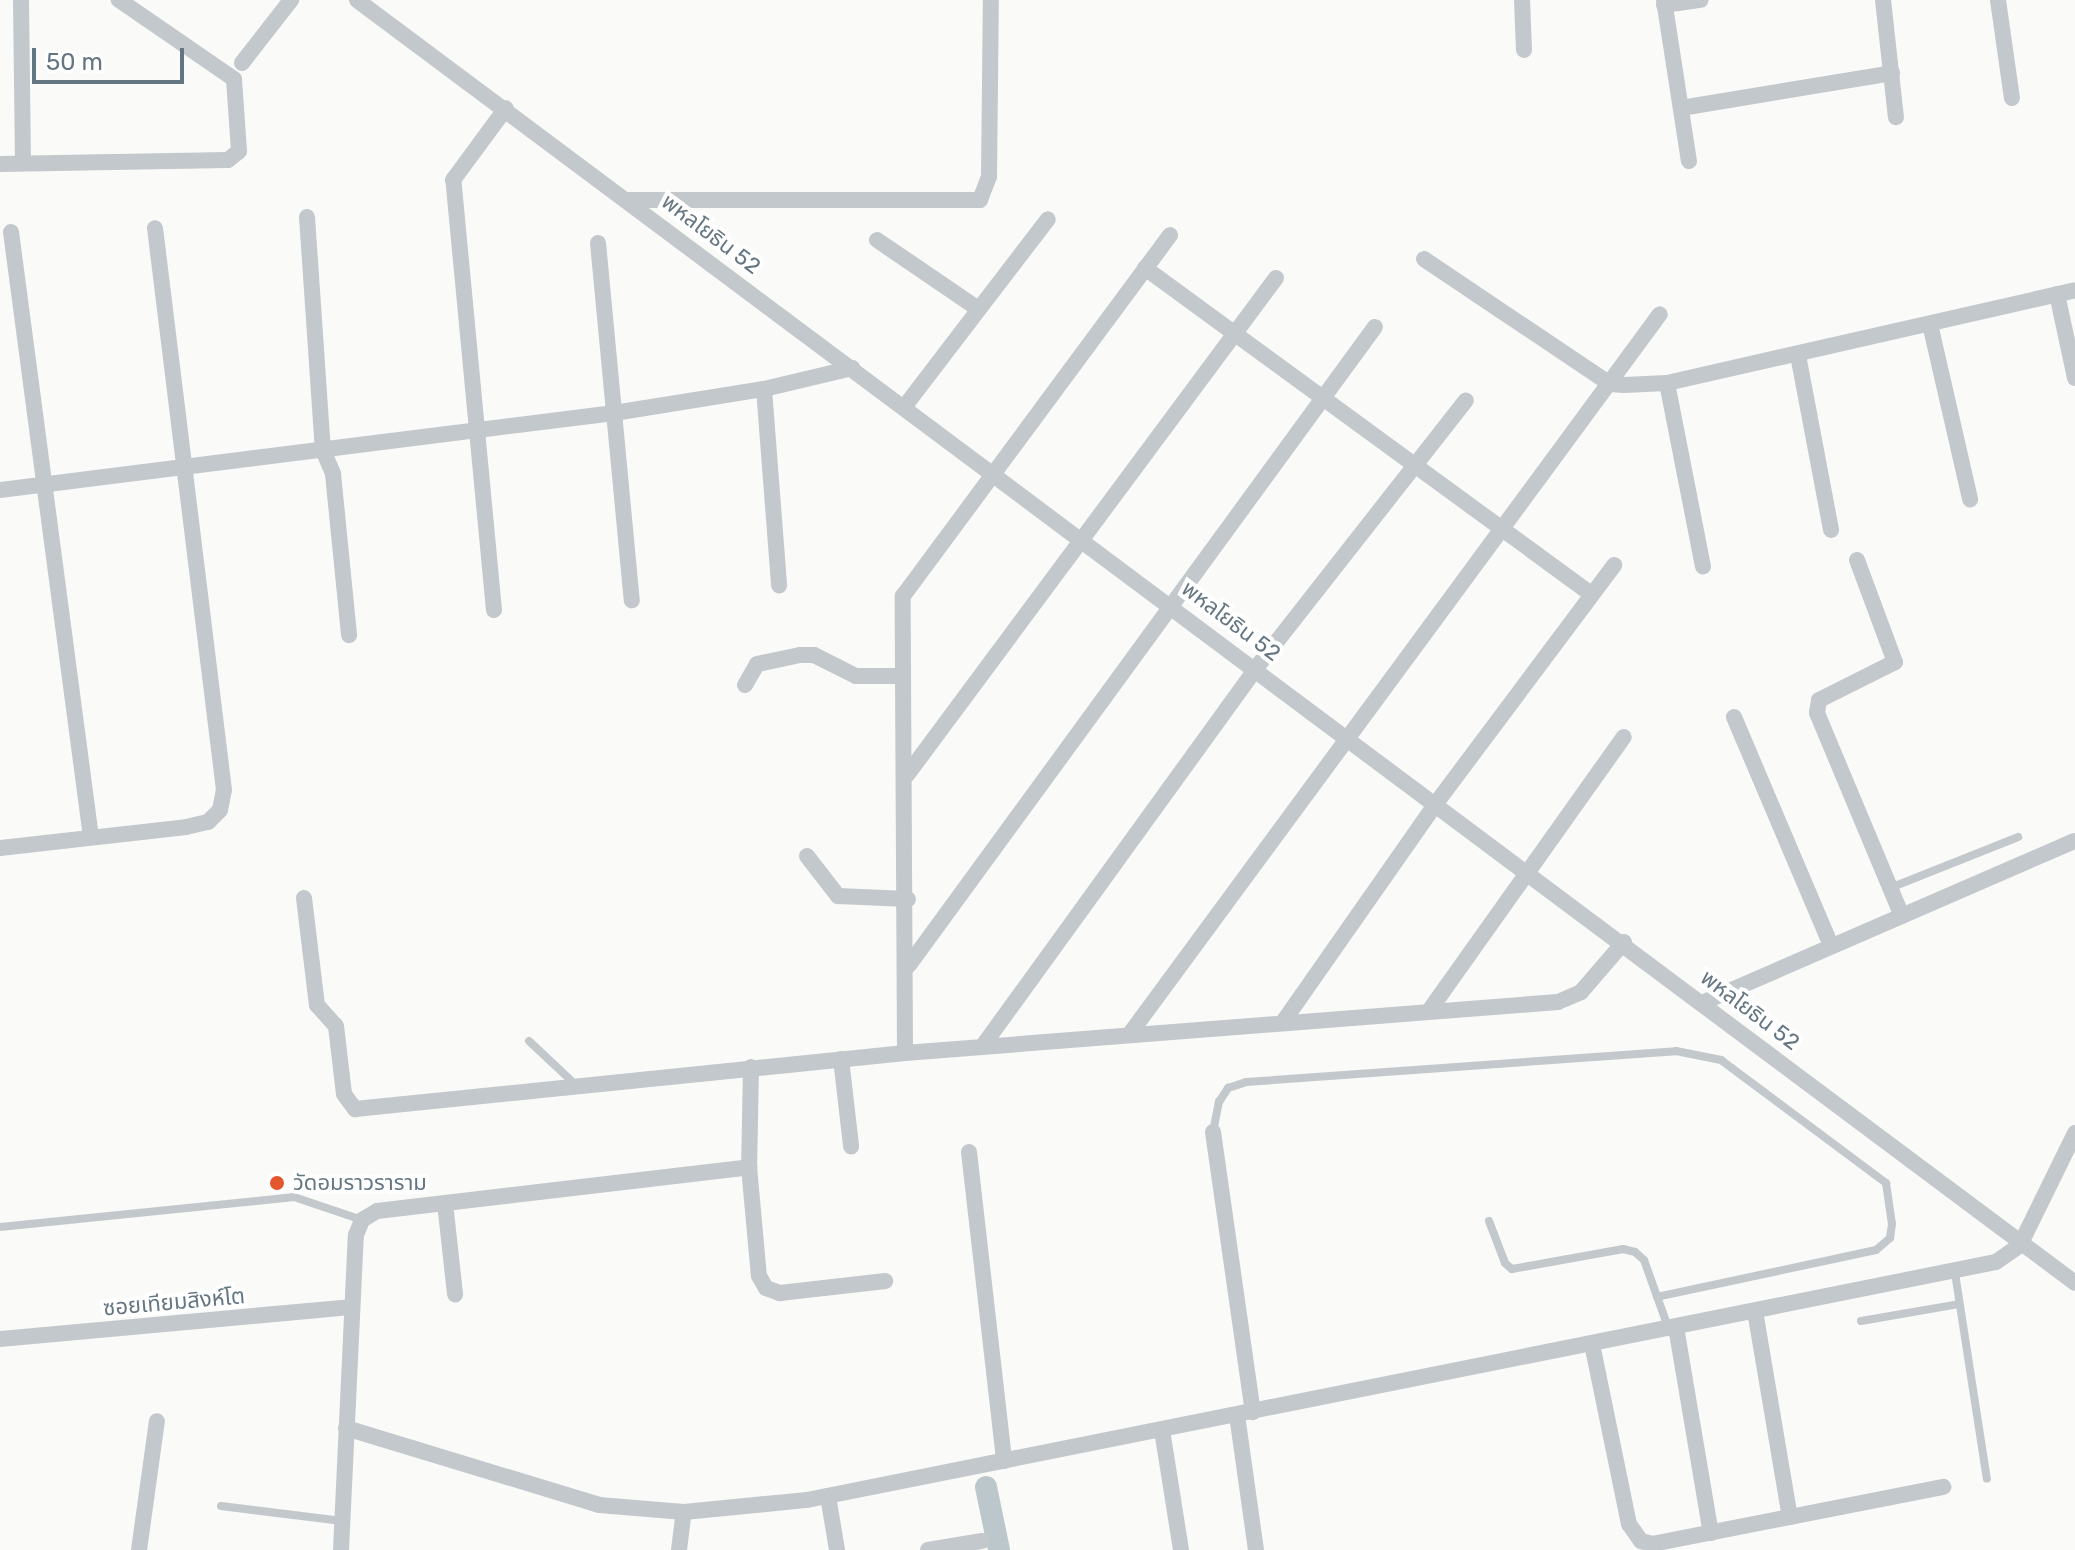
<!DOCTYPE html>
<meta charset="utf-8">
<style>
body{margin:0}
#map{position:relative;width:2075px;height:1550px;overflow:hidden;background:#fafaf8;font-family:Rubik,"Noto Sans Thai",sans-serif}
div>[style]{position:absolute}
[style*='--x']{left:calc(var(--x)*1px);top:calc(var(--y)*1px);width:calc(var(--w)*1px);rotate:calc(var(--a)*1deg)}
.canal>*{height:22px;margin:-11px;padding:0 11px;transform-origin:11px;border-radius:11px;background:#bbc7cb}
.service>*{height:8px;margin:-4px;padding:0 4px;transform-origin:4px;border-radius:4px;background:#c3c8cc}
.minor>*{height:16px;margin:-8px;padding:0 8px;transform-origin:8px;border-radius:8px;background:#c3c8cc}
.dots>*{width:22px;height:22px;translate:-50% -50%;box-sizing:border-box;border:4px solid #fff;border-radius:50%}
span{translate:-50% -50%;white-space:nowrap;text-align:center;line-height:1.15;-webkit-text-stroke:8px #fff;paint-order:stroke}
.street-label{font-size:22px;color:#657683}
.poi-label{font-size:22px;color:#657683}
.left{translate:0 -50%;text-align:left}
.scale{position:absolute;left:32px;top:48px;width:152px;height:36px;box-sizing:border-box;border:4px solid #657683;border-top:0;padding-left:10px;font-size:24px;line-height:28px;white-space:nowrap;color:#657683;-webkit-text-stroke:6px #fff;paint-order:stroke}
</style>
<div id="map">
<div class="canal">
<i style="--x:986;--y:1487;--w:64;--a:78.3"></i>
</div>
<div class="service">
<i style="--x:1890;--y:888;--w:138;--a:-21.7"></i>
<i style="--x:529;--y:1041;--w:63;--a:43.1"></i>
<i style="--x:1213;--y:1132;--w:31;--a:-79"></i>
<i style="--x:1219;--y:1102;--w:17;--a:-57"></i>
<i style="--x:1228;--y:1088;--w:19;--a:-18"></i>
<i style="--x:1246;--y:1082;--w:431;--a:-4.1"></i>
<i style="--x:1676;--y:1051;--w:46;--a:11.3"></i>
<i style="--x:1721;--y:1060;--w:206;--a:36.7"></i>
<i style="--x:1886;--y:1183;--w:41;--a:81.7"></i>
<i style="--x:1892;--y:1224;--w:14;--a:98"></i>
<i style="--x:1890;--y:1238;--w:18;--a:139"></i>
<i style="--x:1876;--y:1250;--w:224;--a:167.9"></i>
<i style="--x:1489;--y:1221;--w:45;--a:69.1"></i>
<i style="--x:1505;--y:1263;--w:9;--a:41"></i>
<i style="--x:1512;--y:1269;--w:113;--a:-10.2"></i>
<i style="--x:1623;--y:1249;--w:12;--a:14"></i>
<i style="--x:1635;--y:1252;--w:12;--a:42"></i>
<i style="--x:1644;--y:1260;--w:71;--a:70.3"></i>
<i style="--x:0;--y:1227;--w:296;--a:-5.8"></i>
<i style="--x:294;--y:1197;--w:72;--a:18.7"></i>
<i style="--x:1955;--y:1273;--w:208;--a:81.2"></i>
<i style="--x:1861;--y:1321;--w:99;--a:-9.8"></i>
<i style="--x:221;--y:1506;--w:122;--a:7.1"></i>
</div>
<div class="minor">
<i style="--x:21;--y:0;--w:163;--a:89.3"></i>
<i style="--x:357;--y:0;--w:2144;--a:36.75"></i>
<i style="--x:1522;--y:0;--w:50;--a:87.7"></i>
<i style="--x:1664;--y:0;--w:163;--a:81.2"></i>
<i style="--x:1883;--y:0;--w:118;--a:83.7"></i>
<i style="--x:1998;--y:0;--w:99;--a:81.9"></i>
<i style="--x:1664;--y:5;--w:37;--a:-8"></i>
<i style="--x:242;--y:63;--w:80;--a:-52.1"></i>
<i style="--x:1681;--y:108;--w:214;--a:-9.4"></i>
<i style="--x:0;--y:164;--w:228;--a:-1"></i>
<i style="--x:228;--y:160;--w:14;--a:-39"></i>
<i style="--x:239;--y:151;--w:72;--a:-94"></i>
<i style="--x:234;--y:79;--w:140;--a:-145.5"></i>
<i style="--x:629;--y:200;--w:351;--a:0"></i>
<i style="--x:980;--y:200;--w:25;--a:-69"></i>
<i style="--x:989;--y:177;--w:177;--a:-89.4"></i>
<i style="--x:307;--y:217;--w:234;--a:86.1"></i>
<i style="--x:323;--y:450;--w:26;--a:67"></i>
<i style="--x:333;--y:474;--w:162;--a:84.3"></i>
<i style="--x:11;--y:232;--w:610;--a:82.47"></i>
<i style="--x:877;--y:240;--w:121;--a:34.2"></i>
<i style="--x:598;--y:243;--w:359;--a:84.6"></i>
<i style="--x:1424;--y:259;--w:224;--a:33.9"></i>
<i style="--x:1610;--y:384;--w:14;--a:4"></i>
<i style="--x:1624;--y:385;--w:43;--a:-2.7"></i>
<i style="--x:1667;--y:383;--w:418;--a:-12.8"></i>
<i style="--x:1145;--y:268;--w:552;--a:36.16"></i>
<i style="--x:2057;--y:294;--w:86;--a:77.9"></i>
<i style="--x:1930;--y:324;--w:180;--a:77.1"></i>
<i style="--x:1798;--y:355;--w:178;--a:79.3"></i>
<i style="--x:1667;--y:383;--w:187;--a:78.9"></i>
<i style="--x:764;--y:389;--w:197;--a:85.6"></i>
<i style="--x:905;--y:406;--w:235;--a:-52.6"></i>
<i style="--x:0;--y:490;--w:619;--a:-7.15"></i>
<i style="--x:614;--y:413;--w:152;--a:-9.1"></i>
<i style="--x:764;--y:389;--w:91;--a:-13.3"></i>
<i style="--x:1857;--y:560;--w:109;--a:69.6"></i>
<i style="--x:1895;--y:662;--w:85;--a:153.4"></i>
<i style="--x:1819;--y:700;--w:13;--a:99"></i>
<i style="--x:1817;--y:713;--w:220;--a:67.3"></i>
<i style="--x:494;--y:610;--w:432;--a:-95.4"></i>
<i style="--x:453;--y:180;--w:89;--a:-53.6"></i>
<i style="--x:745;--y:685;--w:24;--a:-60"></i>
<i style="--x:757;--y:664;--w:44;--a:-11.8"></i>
<i style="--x:800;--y:655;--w:14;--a:0"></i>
<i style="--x:814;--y:655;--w:47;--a:26.6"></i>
<i style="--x:856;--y:676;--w:46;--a:0"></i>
<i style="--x:1734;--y:717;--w:249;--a:67"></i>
<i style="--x:907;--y:775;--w:619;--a:-53.41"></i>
<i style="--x:0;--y:848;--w:187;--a:-6.4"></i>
<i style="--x:186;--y:827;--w:23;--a:-13"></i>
<i style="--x:208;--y:822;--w:17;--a:-45"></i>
<i style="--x:220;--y:810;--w:20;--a:-79"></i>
<i style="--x:224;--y:790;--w:566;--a:-97"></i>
<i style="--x:807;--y:856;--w:51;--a:52.2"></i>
<i style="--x:838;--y:896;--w:70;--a:2.5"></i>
<i style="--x:304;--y:898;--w:108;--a:83.1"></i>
<i style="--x:317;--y:1005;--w:28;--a:48"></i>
<i style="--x:336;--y:1026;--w:68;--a:83.3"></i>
<i style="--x:344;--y:1094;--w:19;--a:54"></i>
<i style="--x:355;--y:1109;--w:553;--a:-5.81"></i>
<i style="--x:905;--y:1053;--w:655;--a:-4.47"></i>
<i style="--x:1558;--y:1002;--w:25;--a:-23"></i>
<i style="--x:1581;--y:992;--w:66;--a:-49.3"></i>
<i style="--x:909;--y:965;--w:790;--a:-53.86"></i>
<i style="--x:1704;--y:1002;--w:404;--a:-23.5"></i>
<i style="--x:1429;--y:1011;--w:336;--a:-54.6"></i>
<i style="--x:1283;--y:1022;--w:269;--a:-55"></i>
<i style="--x:1437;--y:802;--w:296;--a:-53.2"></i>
<i style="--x:1129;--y:1035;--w:895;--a:-53.63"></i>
<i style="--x:982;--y:1047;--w:468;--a:-54.1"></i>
<i style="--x:1256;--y:668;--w:340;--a:-51.9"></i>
<i style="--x:905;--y:1053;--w:457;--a:-90.3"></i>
<i style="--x:903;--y:596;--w:449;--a:-53.5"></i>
<i style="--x:841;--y:1059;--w:88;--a:83.4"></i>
<i style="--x:751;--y:1067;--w:100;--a:91.1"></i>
<i style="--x:749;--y:1167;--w:109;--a:84.8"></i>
<i style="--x:759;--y:1276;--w:14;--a:60"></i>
<i style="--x:766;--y:1288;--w:15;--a:20"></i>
<i style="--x:780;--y:1293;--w:106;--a:-6.5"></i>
<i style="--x:1213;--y:1132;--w:283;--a:81.9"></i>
<i style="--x:969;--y:1152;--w:311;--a:83.5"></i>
<i style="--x:445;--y:1203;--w:92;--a:83.7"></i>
<i style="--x:1755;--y:1311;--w:209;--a:80.4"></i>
<i style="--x:1676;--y:1327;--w:209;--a:80.4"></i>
<i style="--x:0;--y:1339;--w:352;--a:-5.2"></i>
<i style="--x:1592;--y:1344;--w:184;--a:78.4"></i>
<i style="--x:1629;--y:1524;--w:21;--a:55"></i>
<i style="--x:1641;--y:1541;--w:11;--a:15"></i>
<i style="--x:1652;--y:1544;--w:297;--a:-11.1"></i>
<i style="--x:1237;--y:1415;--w:136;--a:82"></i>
<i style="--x:346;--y:1428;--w:264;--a:16.9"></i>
<i style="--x:599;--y:1505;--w:85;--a:4.7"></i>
<i style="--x:684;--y:1512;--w:124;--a:-5.6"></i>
<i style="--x:807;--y:1500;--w:1213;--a:-11.32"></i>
<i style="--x:1996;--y:1262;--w:29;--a:-35"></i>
<i style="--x:2020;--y:1245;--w:125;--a:-63.8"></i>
<i style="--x:1162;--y:1430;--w:121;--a:81"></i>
<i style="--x:828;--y:1496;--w:55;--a:80.5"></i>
<i style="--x:139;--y:1550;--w:130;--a:-82.1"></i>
<i style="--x:341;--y:1550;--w:315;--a:-87.3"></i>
<i style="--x:356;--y:1235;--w:16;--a:-68"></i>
<i style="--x:362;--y:1220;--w:17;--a:-31"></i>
<i style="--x:377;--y:1211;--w:375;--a:-6.7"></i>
<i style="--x:679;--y:1550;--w:38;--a:-83"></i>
<i style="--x:928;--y:1550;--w:55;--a:-9.5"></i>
</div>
<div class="dots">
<i style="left:277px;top:1183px;background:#e4572e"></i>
</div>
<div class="street-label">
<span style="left:711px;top:234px;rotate:37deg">พหลโยธิน 52</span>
<span style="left:1231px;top:621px;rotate:37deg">พหลโยธิน 52</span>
<span style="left:1750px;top:1010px;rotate:37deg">พหลโยธิน 52</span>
<span style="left:174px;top:1302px;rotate:-5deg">ซอยเทียมสิงห์โต</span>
</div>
<div class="poi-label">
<span class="left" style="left:293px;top:1183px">วัดอมราวราราม</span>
</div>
<div class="scale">50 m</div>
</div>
